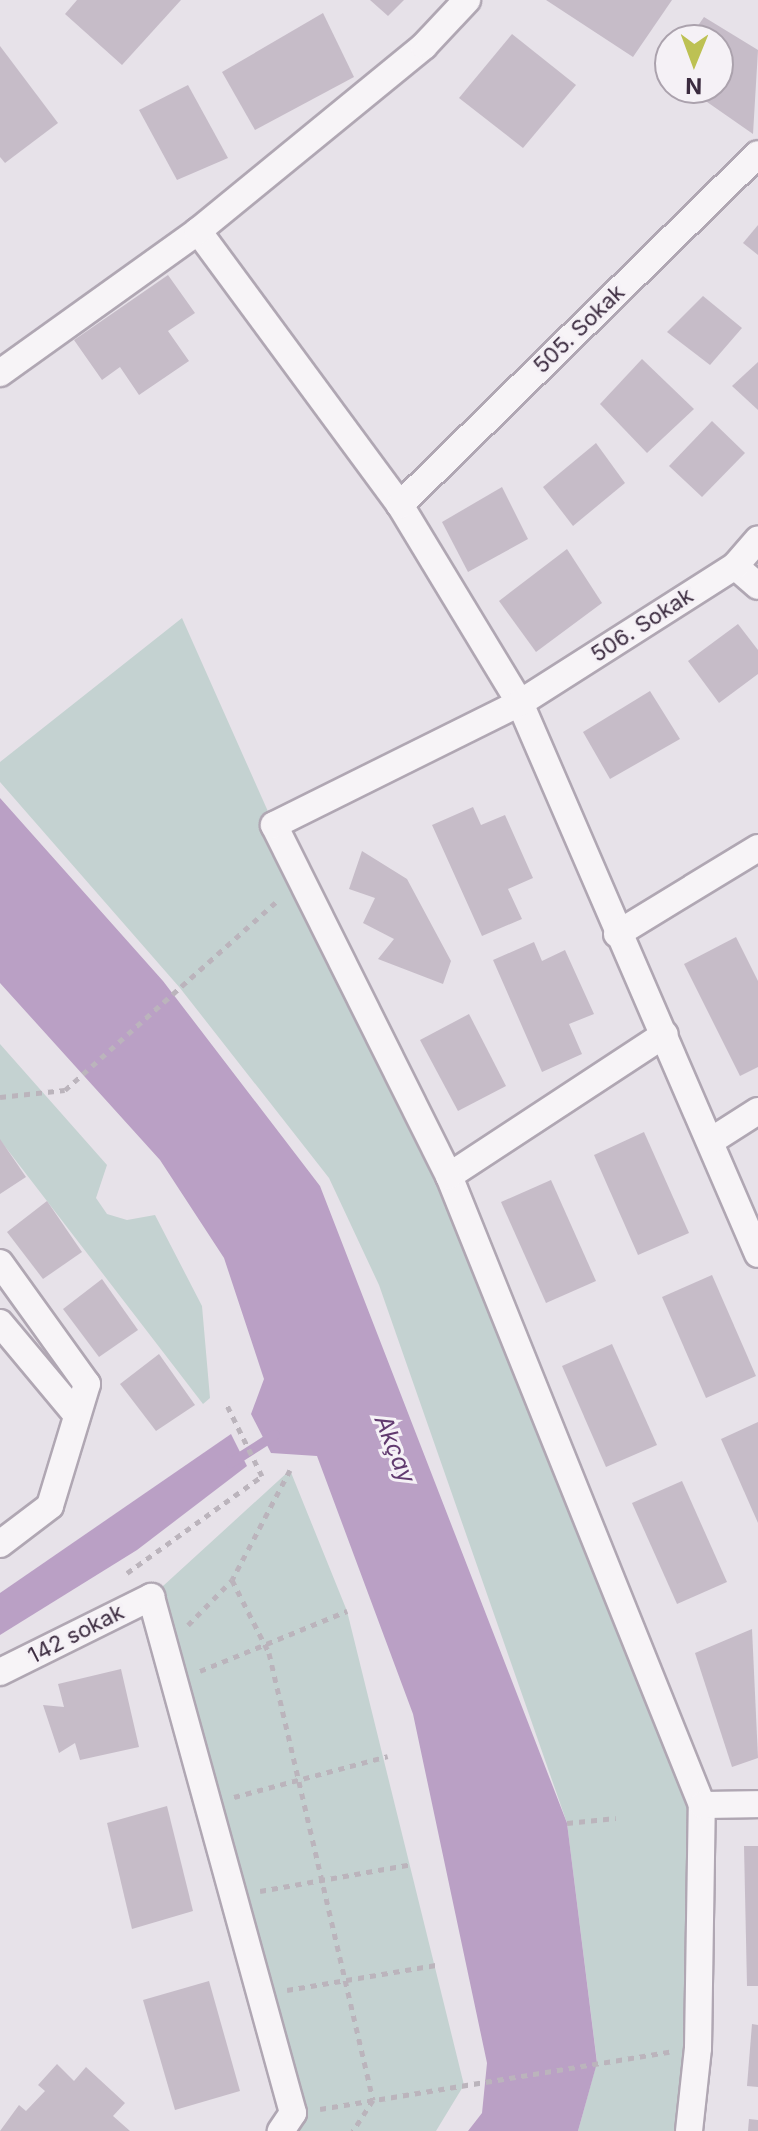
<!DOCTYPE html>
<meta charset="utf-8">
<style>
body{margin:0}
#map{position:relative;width:758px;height:2131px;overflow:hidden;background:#e7e2e9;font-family:Inter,sans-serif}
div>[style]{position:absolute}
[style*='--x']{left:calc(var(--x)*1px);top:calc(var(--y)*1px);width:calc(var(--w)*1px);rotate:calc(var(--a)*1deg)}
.green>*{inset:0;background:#c4d2d1}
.water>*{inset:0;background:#baa0c5}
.stream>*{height:10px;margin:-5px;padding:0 5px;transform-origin:5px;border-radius:5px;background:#baa0c5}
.building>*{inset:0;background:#c6bcc8}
.path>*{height:5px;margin-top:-2.5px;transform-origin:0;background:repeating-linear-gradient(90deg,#bbb4bc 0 6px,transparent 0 12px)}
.roads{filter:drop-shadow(2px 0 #b0a7b3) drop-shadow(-2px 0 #b0a7b3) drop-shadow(0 2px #b0a7b3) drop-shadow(0 -2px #b0a7b3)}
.minor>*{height:26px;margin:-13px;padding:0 13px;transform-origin:13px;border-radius:13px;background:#f7f4f7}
span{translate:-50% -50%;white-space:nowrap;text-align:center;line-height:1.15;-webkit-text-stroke:6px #f5f1f6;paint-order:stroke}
.street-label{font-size:22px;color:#3b2b3f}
.water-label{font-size:24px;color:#613a6f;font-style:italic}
.north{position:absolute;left:654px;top:24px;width:80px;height:80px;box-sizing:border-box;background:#f5f1f6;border:2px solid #aba2ad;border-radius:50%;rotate:181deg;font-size:22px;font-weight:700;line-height:32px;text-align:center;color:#3b2b3f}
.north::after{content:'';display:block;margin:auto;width:28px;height:36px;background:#bdc153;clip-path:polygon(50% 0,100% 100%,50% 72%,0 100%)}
</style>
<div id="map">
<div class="green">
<i style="clip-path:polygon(182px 618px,274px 825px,449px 1176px,702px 1805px,689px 2131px,578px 2131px,597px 2062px,567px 1823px,379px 1285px,329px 1178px,180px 988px,0 782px,0 762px)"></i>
<i style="clip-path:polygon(0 1044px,107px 1165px,96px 1198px,107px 1214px,127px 1220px,155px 1215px,202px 1306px,210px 1398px,203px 1404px,0 1140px)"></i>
<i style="clip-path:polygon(290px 1470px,347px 1611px,464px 2085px,436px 2131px,268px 2131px,293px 2113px,151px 1597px)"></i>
</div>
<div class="water">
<i style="clip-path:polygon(0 798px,163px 981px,320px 1186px,567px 1823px,597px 2063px,578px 2131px,468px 2131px,482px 2113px,487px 2063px,413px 1714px,317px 1456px,271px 1453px,251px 1414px,264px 1379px,224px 1258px,160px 1160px,0 983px)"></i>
<i style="clip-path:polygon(231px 1434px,247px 1466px,137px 1550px,0 1635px,0 1593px)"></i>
</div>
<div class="stream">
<i style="--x:231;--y:1463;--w:52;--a:-32.5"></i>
</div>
<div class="building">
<i style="clip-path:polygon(77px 0,181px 0,122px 65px,65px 14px)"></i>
<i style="clip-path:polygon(370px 0,404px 0,388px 16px)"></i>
<i style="clip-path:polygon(546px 0,672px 0,633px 57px)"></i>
<i style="clip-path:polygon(323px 13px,354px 77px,255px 130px,222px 72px)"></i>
<i style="clip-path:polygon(704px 17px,758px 50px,753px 134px,687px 88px,718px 88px,718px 40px,688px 40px)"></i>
<i style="clip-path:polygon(512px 34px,576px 85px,523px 148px,459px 98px)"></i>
<i style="clip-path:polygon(0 46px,58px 123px,5px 163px,0 157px)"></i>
<i style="clip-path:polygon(188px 85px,228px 158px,177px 180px,139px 110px)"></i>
<i style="clip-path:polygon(758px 225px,758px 255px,743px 243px)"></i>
<i style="clip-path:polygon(168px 275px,195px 313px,168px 331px,189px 361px,139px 395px,120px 367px,102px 380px,74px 340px)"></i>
<i style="clip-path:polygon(703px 296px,742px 328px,710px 365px,667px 332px)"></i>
<i style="clip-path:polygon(642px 359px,694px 409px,647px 453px,600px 404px)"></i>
<i style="clip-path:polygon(758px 362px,758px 410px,732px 386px)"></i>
<i style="clip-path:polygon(712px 421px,745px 453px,702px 497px,669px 466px)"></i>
<i style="clip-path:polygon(596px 443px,625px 483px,573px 526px,543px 487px)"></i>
<i style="clip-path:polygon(502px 487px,528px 539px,468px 572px,442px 522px)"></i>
<i style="clip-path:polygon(567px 549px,602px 603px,536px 652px,499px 601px)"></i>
<i style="clip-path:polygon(738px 624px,758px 650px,758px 674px,719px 703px,688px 661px)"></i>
<i style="clip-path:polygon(650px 691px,680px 739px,610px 779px,583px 732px)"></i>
<i style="clip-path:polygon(473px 807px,481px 825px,505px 815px,533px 878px,508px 889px,522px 919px,482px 936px,432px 825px)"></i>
<i style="clip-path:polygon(362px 851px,407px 879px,451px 961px,443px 984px,378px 959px,394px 939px,363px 923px,375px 898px,349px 889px)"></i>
<i style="clip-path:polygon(736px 937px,758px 981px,758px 1067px,740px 1076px,684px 964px)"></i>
<i style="clip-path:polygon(534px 942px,542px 961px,565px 950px,594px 1014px,569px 1024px,582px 1054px,542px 1072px,493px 960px)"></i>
<i style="clip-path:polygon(469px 1014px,506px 1086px,458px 1111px,420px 1040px)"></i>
<i style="clip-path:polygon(644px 1132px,689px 1233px,638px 1255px,594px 1155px)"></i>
<i style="clip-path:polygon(0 1139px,26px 1177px,0 1194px)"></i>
<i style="clip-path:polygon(551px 1180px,596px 1281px,546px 1303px,501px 1202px)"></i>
<i style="clip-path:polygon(47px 1201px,82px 1252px,43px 1279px,7px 1232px)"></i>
<i style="clip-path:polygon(712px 1275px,756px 1376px,706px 1398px,662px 1297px)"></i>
<i style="clip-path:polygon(102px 1279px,138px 1330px,99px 1357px,63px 1309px)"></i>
<i style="clip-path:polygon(612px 1344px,657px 1445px,606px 1467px,562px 1366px)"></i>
<i style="clip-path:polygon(159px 1354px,195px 1405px,156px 1431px,120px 1384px)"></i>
<i style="clip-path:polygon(758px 1422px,758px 1523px,721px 1439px)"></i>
<i style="clip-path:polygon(682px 1481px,727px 1582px,677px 1604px,632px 1503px)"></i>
<i style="clip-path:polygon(752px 1629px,758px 1758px,732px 1767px,695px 1653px)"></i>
<i style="clip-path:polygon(121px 1669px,139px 1747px,80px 1760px,75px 1743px,59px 1753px,43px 1705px,64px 1707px,58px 1684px)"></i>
<i style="clip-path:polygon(167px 1806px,193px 1911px,132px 1929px,107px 1823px)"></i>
<i style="clip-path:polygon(744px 1846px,758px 1846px,758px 1986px,747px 1986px)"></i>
<i style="clip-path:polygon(209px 1981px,240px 2091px,175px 2110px,143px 2000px)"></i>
<i style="clip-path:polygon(752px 2024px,758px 2025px,758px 2087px,747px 2086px)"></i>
<i style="clip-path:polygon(57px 2064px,74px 2081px,86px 2067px,125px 2103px,113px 2116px,130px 2131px,0 2131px,19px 2105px,26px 2111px,45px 2091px,38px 2085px)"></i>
<i style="clip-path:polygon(749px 2119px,758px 2120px,758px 2131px,748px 2131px)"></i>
</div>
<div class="path">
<i style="--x:0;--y:1097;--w:65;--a:-6.1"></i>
<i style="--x:65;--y:1090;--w:285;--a:-41.7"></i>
<i style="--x:290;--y:1470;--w:124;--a:117.8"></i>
<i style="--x:232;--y:1580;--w:82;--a:63.1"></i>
<i style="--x:269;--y:1653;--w:459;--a:76.9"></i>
<i style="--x:373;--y:2100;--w:37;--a:123"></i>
<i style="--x:127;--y:1573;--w:166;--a:-35.7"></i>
<i style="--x:262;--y:1476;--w:81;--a:-116.3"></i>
<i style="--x:188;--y:1625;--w:63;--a:-45.6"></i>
<i style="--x:200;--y:1671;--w:159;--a:-22.2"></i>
<i style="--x:234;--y:1797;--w:159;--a:-14.9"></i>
<i style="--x:567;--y:1823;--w:49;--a:-5.8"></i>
<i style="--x:260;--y:1891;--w:155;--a:-10"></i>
<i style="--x:287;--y:1990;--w:151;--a:-9.5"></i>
<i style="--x:320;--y:2109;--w:354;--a:-9.3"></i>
</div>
<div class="roads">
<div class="minor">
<i style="--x:198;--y:231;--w:340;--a:53.6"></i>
<i style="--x:400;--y:505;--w:232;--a:58.8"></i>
<i style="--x:520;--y:703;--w:600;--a:66.64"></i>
<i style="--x:0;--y:373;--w:244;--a:-35.6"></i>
<i style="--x:198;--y:231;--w:292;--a:-39.3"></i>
<i style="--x:424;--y:46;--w:63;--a:-46.9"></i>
<i style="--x:400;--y:505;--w:501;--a:-44.43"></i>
<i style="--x:735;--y:566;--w:30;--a:41"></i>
<i style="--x:617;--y:934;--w:165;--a:-31.4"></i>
<i style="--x:714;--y:1139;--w:52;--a:-32.5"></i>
<i style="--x:449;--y:1176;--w:258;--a:-33.3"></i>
<i style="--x:0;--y:1263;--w:149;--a:54.3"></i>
<i style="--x:87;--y:1384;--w:127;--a:106.9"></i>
<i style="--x:50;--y:1506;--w:63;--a:142.8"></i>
<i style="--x:0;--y:1323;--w:120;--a:50.1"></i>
<i style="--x:0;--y:1672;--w:169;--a:-26.4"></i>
<i style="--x:151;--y:1597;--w:535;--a:74.61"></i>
<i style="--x:293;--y:2113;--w:22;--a:124"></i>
<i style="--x:702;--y:1805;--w:678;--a:-111.91"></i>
<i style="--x:449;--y:1176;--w:392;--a:-116.5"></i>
<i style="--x:274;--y:825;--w:275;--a:-26.4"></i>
<i style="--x:520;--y:703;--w:255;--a:-32.5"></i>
<i style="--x:735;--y:566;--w:35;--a:-49"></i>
<i style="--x:689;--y:2131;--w:83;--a:-83.8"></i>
<i style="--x:698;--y:2048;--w:243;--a:-89.1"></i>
<i style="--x:702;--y:1805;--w:56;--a:-1"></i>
</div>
</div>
<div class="street-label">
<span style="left:579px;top:329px;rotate:-44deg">505. Sokak</span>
<span style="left:642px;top:625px;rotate:-33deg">506. Sokak</span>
<span style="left:76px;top:1634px;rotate:-27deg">142 sokak</span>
</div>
<div class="water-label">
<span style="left:395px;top:1449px;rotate:68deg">Akçay</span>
</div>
<div class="north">N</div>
</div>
